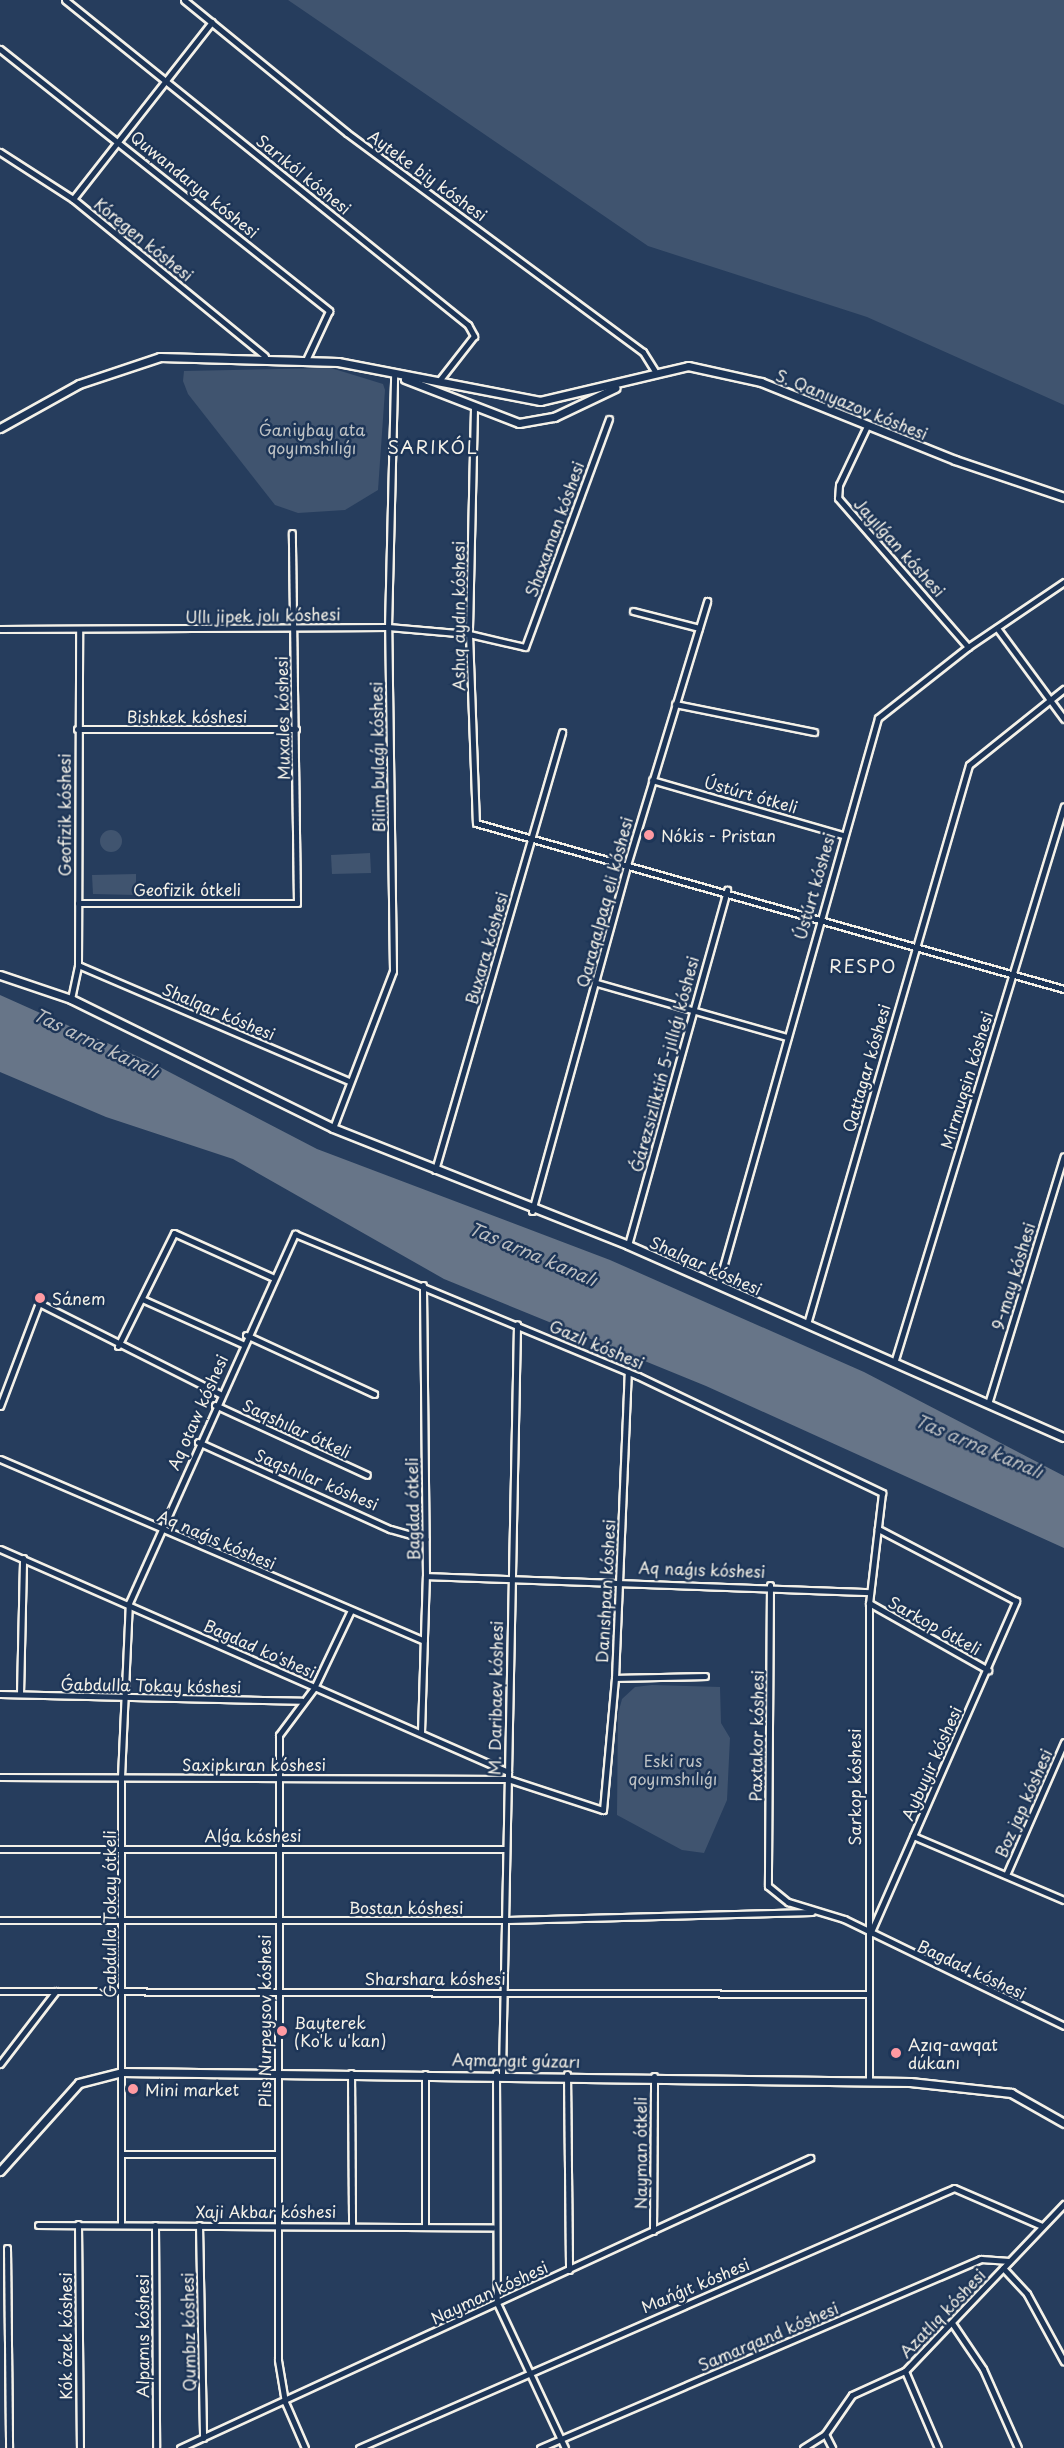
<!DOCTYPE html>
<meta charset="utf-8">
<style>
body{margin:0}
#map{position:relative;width:1064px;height:2448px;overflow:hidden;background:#263d5d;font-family:"Playpen Sans",sans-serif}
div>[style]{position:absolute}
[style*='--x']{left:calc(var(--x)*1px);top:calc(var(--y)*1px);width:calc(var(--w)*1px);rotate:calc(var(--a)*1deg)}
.green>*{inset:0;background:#40546f}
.round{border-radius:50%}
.water>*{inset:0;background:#677588}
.roads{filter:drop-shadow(2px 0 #f4f1e8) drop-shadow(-2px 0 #f4f1e8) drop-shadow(0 2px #f4f1e8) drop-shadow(0 -2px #f4f1e8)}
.minor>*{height:5px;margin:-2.5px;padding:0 2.5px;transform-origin:2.5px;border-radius:2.5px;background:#1d3557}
.tertiary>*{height:7px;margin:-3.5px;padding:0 3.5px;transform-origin:3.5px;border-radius:3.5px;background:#1d3557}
.dots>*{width:16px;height:16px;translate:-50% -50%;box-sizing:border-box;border:3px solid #1d3557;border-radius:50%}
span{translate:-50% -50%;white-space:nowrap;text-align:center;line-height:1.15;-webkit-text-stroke:5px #1d3557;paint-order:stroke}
.street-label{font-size:16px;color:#f4f1e8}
.park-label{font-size:16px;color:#bec2c4}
.poi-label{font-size:16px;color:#f4f1e8}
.left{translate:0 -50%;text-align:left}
.neighbourhood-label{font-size:18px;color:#f4f1e8;letter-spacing:1.5px}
.water-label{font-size:18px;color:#bcbfc2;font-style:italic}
</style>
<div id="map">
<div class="green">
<i style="clip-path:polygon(288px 0,1064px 0,1064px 405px,867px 317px,648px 246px)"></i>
<i style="clip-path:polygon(331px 368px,383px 384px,385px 390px,378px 490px,345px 510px,298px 513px,275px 505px,188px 394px,183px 381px,184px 371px)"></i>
<i class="round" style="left:100px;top:830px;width:22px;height:22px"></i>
<i style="clip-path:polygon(370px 853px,371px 873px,332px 874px,331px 855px)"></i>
<i style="clip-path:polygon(136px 874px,136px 895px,93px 894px,92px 875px)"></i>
<i style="clip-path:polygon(652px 1685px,720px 1687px,721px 1723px,730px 1738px,727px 1800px,704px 1853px,682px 1850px,617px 1815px,618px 1714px,622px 1699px,635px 1687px)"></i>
</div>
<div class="water">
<i style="clip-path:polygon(0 995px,152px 1063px,317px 1149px,610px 1260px,864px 1372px,1064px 1476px,1064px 1548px,706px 1386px,444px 1279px,233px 1159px,106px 1117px,0 1072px)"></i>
</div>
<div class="roads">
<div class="minor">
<i style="--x:65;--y:0;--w:518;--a:38.88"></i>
<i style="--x:468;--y:325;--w:13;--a:61"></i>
<i style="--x:474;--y:336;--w:58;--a:128"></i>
<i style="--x:184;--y:0;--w:210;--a:39.2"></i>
<i style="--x:347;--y:133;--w:368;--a:36.5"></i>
<i style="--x:643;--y:352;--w:22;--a:58"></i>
<i style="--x:0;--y:49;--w:421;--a:38.5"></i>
<i style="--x:329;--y:311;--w:52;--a:115.1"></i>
<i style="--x:0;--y:152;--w:87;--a:32.8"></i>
<i style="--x:73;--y:199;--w:248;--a:39.3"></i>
<i style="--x:73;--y:199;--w:225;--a:-51.9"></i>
<i style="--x:474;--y:408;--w:226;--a:91.3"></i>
<i style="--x:469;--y:634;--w:189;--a:87.9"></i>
<i style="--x:476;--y:823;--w:611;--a:15.77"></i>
<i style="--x:867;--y:426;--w:65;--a:115.4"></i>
<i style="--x:839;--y:485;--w:13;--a:94"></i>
<i style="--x:838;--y:498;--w:198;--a:48.9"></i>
<i style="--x:633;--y:611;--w:68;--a:14.4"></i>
<i style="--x:997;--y:628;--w:113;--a:53.6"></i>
<i style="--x:0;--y:629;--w:388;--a:-0.3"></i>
<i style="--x:388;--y:627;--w:81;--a:4.9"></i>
<i style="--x:469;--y:634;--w:57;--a:13.1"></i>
<i style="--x:525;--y:647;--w:243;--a:-69.8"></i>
<i style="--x:675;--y:704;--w:142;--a:11.4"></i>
<i style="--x:77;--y:729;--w:219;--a:0"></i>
<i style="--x:652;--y:780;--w:199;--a:16.1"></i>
<i style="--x:78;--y:903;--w:219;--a:0"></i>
<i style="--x:297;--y:903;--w:370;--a:-90.8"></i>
<i style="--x:78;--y:965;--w:294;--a:23.2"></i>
<i style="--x:597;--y:983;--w:198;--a:15.9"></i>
<i style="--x:71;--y:999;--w:35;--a:-78"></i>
<i style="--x:78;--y:965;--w:335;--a:-89.8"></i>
<i style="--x:333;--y:1128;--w:168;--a:-69.1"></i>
<i style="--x:393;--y:971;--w:344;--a:-90.8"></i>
<i style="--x:388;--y:627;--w:252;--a:-88.6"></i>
<i style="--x:435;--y:1170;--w:456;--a:-73.8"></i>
<i style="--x:532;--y:1211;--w:359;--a:-74.6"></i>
<i style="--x:627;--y:865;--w:276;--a:-73.1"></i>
<i style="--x:628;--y:1245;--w:369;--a:-74.4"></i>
<i style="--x:718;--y:1285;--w:589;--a:-74.24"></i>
<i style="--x:878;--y:718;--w:115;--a:-38.3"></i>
<i style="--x:968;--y:647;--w:116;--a:-34.1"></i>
<i style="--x:142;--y:1299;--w:110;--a:24.2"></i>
<i style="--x:807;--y:1324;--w:582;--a:-73.84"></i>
<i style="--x:969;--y:765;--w:122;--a:-38.7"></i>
<i style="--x:246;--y:1335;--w:141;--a:24.7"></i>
<i style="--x:118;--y:1346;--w:126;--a:-63.6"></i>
<i style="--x:174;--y:1233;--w:107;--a:24.2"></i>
<i style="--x:894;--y:1363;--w:582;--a:-73.03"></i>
<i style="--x:988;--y:1404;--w:259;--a:-73"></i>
<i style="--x:215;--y:1405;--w:167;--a:24.7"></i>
<i style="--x:0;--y:1406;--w:110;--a:-69.3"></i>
<i style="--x:39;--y:1303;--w:203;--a:26.7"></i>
<i style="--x:198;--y:1442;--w:211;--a:24.4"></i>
<i style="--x:390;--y:1529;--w:37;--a:16"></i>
<i style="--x:0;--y:1459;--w:461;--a:23.2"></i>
<i style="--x:0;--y:1549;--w:555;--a:23.7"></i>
<i style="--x:426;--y:1576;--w:443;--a:2.1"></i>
<i style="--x:770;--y:1585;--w:301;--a:90.4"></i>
<i style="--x:768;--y:1886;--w:26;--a:39"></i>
<i style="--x:788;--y:1902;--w:59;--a:16.9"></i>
<i style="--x:844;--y:1919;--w:245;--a:25.9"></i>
<i style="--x:869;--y:1603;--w:137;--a:29.4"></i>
<i style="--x:615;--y:1678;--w:90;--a:-1.3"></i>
<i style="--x:0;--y:1694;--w:302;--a:1.3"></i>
<i style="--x:20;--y:1694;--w:136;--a:-88.7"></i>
<i style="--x:421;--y:1732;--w:156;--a:-88.2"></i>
<i style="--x:426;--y:1576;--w:291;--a:-90.6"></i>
<i style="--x:0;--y:1777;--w:508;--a:0.23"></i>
<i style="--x:508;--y:1779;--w:100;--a:18.1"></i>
<i style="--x:603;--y:1810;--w:133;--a:-84.8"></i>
<i style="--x:615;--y:1678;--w:306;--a:-87.6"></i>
<i style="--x:913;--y:1836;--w:164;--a:23"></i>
<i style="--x:0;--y:1849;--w:506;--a:0"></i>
<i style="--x:1006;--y:1875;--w:145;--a:-66.4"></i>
<i style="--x:0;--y:1920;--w:505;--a:0"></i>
<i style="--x:505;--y:1920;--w:307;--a:-1.5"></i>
<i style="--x:870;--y:1934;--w:364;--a:-66.3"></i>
<i style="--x:1016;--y:1601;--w:156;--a:-152.4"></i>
<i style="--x:0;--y:1991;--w:869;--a:0.2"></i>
<i style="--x:0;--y:2064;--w:92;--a:-52.5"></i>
<i style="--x:351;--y:2073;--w:152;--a:89.6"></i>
<i style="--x:496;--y:2073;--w:230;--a:89.8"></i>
<i style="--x:497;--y:2303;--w:160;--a:64.9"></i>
<i style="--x:502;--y:2073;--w:749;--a:-88.85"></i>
<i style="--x:425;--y:2074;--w:152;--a:90"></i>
<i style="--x:567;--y:2074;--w:196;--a:89.4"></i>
<i style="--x:121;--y:2154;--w:154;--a:0"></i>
<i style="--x:78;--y:2224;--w:224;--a:89.5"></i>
<i style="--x:121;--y:2224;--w:447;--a:-90"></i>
<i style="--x:121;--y:1777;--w:174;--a:-87.4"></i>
<i style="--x:129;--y:1603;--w:405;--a:-65.8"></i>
<i style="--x:295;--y:1234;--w:371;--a:22.5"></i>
<i style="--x:638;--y:1376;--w:271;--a:25.6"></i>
<i style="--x:882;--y:1493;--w:111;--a:96.7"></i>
<i style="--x:869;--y:1603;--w:478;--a:90"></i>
<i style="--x:38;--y:2225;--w:455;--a:0.3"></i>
<i style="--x:155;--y:2225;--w:223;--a:89.7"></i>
<i style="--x:199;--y:2225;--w:213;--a:88.9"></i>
<i style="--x:653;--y:2231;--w:155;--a:-89.6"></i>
<i style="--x:7;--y:2248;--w:200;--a:89.4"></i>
<i style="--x:1003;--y:2268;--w:35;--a:47"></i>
<i style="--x:1027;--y:2294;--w:77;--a:61.4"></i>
<i style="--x:952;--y:2323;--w:55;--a:56"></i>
<i style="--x:983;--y:2369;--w:86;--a:66.1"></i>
<i style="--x:905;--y:2371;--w:84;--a:66.8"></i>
<i style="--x:825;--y:2434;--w:16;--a:63"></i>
<i style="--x:180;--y:2448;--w:694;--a:-24.72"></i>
<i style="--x:305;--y:2448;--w:50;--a:-113.5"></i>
<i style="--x:285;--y:2402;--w:43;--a:-99.5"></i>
<i style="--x:278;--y:2360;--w:625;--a:-89.91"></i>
<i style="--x:279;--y:1735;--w:59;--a:-53.3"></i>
<i style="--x:314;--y:1688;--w:86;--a:-64.6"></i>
<i style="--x:359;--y:2448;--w:649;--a:-23.6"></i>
<i style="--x:954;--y:2188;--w:96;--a:23.4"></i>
<i style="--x:540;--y:2448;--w:480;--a:-23.2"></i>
<i style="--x:981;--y:2259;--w:28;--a:4"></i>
<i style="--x:803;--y:2448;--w:26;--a:-32"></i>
<i style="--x:825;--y:2434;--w:47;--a:-55.3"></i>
<i style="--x:852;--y:2395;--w:58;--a:-24.4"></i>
<i style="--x:905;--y:2371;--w:231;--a:-46.4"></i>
</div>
<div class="tertiary">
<i style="--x:405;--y:379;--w:122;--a:21.1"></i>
<i style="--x:519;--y:423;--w:36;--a:-10"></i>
<i style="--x:554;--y:417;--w:68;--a:-25.4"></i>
<i style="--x:0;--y:428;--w:90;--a:-29.1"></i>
<i style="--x:79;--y:384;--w:85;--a:-18.4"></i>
<i style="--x:160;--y:357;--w:178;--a:1.6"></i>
<i style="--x:338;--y:362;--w:206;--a:10.9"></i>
<i style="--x:540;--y:401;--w:152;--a:-13.3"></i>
<i style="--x:688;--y:366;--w:75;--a:12.4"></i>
<i style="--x:761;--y:382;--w:209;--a:21.9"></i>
<i style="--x:955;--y:460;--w:115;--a:18.7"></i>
<i style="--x:0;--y:975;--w:75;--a:18.7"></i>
<i style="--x:71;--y:999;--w:292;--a:26.2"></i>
<i style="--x:333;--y:1128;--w:317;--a:21.6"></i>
<i style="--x:628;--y:1245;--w:476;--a:23.8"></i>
<i style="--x:0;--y:2171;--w:118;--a:-48.1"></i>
<i style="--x:79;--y:2083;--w:44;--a:-14.3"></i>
<i style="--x:122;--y:2072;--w:788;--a:0.73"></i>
<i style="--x:910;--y:2082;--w:102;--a:6.2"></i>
<i style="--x:1011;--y:2093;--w:61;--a:29.5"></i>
</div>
</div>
<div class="dots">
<i style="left:649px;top:835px;background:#ff9aa2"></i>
<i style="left:40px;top:1298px;background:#ff9aa2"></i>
<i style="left:282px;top:2031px;background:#ff9aa2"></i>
<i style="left:896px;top:2053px;background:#ff9aa2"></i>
<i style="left:133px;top:2089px;background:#ff9aa2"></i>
</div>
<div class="street-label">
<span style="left:304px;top:174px;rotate:39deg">Sarıkól kóshesi</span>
<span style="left:428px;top:175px;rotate:36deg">Ayteke biy kóshesi</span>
<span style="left:195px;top:184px;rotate:39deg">Quwandarya kóshesi</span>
<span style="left:144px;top:239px;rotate:39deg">Kóregen kóshesi</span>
<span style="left:852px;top:404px;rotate:22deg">S. Qanıyazov kóshesi</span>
<span style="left:554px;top:529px;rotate:-70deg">Shaxaman kóshesi</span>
<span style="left:900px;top:547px;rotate:48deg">Jayılǵan kóshesi</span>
<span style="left:263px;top:615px;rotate:-1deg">Ullı jipek jolı kóshesi</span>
<span style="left:458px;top:616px;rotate:-90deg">Ashıq aydın kóshesi</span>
<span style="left:187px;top:716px">Bishkek kóshesi</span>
<span style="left:282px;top:718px;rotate:-91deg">Muxales kóshesi</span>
<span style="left:377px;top:757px;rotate:-91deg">Bilim bulaǵı kóshesi</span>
<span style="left:751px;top:794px;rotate:16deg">Ústúrt ótkeli</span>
<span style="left:64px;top:815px;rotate:-90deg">Geofizik kóshesi</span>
<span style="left:814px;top:886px;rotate:-74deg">Ústúrt kóshesi</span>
<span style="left:187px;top:889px">Geofizik ótkeli</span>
<span style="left:604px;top:902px;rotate:-75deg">Qaraqalpaq eli kóshesi</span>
<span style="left:486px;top:948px;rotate:-74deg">Buxara kóshesi</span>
<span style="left:219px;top:1011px;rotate:23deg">Shalqar kóshesi</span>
<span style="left:664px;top:1064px;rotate:-75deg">Ǵárezsizliktiń 5-jıllıǵı kóshesi</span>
<span style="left:866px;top:1068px;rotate:-74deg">Qattagar kóshesi</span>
<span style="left:966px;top:1080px;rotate:-73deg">Mirmuqsin kóshesi</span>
<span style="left:706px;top:1265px;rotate:24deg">Shalqar kóshesi</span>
<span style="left:1013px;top:1276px;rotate:-73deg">9-may kóshesi</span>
<span style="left:597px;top:1344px;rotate:23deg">Gazlı kóshesi</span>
<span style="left:197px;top:1412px;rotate:-66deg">Aq otaw kóshesi</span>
<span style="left:297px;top:1428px;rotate:25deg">Saqshılar ótkeli</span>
<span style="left:317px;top:1479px;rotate:23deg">Saqshılar kóshesi</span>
<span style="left:412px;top:1509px;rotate:-91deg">Bagdad ótkeli</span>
<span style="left:217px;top:1539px;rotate:23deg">Aq naǵıs kóshesi</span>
<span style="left:702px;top:1569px;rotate:2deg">Aq naǵıs kóshesi</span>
<span style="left:605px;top:1591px;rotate:-87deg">Danıshpan kóshesi</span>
<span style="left:935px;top:1625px;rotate:29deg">Sarkop ótkeli</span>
<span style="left:260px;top:1648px;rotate:24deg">Bagdad ko'shesi</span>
<span style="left:151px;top:1685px;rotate:1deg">Ǵabdulla Tokay kóshesi</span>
<span style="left:495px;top:1698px;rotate:-89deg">M. Daribaev kóshesi</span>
<span style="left:756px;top:1736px;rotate:-89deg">Paxtakor kóshesi</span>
<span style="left:931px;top:1763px;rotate:-66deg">Aybuyir kóshesi</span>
<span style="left:254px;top:1764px">Saxipkıran kóshesi</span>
<span style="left:854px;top:1787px;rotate:-90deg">Sarkop kóshesi</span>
<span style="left:1023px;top:1803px;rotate:-66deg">Boz jap kóshesi</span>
<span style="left:253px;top:1835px">Alǵa kóshesi</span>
<span style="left:406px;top:1907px">Bostan kóshesi</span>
<span style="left:109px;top:1914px;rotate:-90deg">Ǵabdulla Tokay ótkeli</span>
<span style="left:972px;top:1969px;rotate:25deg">Bagdad kóshesi</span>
<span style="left:435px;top:1978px">Sharshara kóshesi</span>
<span style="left:264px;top:2021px;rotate:-90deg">Plis Nurpeysov kóshesi</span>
<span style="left:516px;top:2060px;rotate:1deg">Aqmangıt gúzarı</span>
<span style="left:640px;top:2153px;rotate:-90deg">Nayman ótkeli</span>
<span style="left:266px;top:2211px">Xaji Akbar kóshesi</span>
<span style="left:695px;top:2285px;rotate:-23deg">Mańǵıt kóshesi</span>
<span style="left:489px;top:2292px;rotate:-25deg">Nayman kóshesi</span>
<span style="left:942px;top:2313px;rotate:-46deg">Azatlıq kóshesi</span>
<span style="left:188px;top:2332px;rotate:-91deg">Qumbız kóshesi</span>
<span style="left:65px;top:2336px;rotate:-90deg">Kók ózek kóshesi</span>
<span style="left:142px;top:2336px;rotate:-90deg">Alpamıs kóshesi</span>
<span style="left:768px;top:2336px;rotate:-23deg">Samarqand kóshesi</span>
</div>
<div class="park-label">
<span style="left:312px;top:438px">Ǵaniybay ata<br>qoyımshılıǵı</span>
<span style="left:673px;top:1769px">Eski rus<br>qoyımshılıǵı</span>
</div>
<div class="poi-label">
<span class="left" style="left:661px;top:835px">Nókis - Pristan</span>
<span class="left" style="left:52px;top:1298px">Sánem</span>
<span class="left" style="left:294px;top:2031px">Bayterek<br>(Ko'k u'kan)</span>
<span class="left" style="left:908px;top:2053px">Azıq-awqat<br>dúkanı</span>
<span class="left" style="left:145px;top:2089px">Mini market</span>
</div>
<div class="neighbourhood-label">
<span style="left:433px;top:447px">SARIKÓL</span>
<span style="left:863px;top:966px">RESPO</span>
</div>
<div class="water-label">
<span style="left:96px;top:1043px;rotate:26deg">Tas arna kanalı</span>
<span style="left:533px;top:1254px;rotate:23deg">Tas arna kanalı</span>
<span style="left:979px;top:1446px;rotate:23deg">Tas arna kanalı</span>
</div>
</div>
